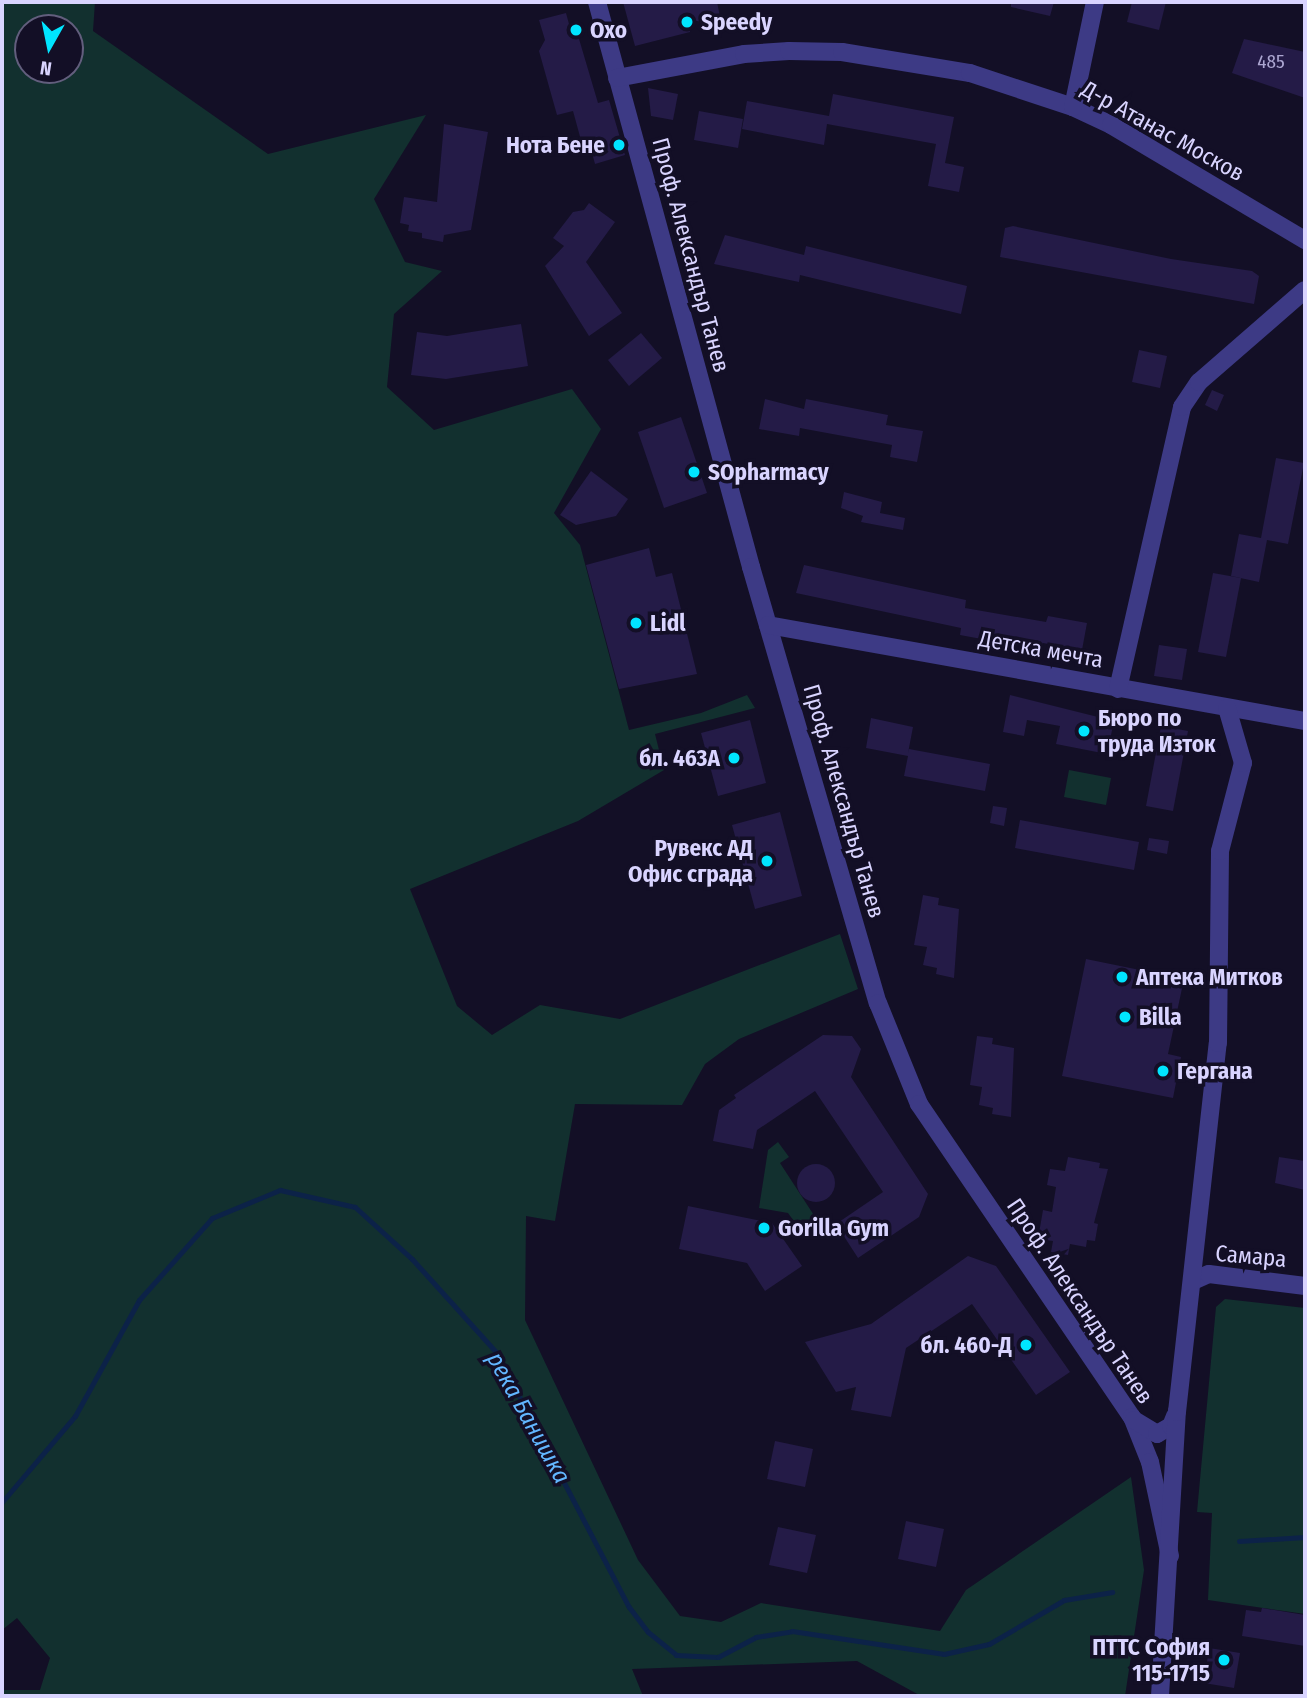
<!DOCTYPE html>
<meta charset="utf-8">
<style>
body{margin:0}
#map{position:relative;width:1307px;height:1698px;overflow:hidden;background:#130f26;font-family:"Fira Sans Condensed",sans-serif}
div>[style]{position:absolute}
[style*='--x']{left:calc(var(--x)*1px);top:calc(var(--y)*1px);width:calc(var(--w)*1px);rotate:calc(var(--a)*1deg)}
.green>*{inset:0;background:#12302f}
.stream>*{height:5px;margin:-2.5px;padding:0 2.5px;transform-origin:2.5px;border-radius:2.5px;background:#0c2248}
.building>*{inset:0;background:#241b47}
.round{border-radius:50%}
.minor>*{height:18px;margin:-9px;padding:0 9px;transform-origin:9px;border-radius:9px;background:#3d3a85}
.dots>*{width:19px;height:19px;translate:-50% -50%;box-sizing:border-box;border:4px solid #130f26;border-radius:50%}
span{translate:-50% -50%;white-space:nowrap;text-align:center;line-height:1.15;-webkit-text-stroke:7px #130f26;paint-order:stroke}
.number-label{font-size:19px;color:#aca6d1}
.number-label span{-webkit-text-stroke-width:0}
.poi-label{font-size:23px;color:#d9d4ff;font-weight:700}
.left{translate:0 -50%;text-align:left}
.right{translate:-100% -50%;text-align:right}
.street-label{font-size:23px;color:#d9d4ff}
.water-label{font-size:24px;color:#62b6ff;font-style:italic}
.frame{position:absolute;inset:0;border:4px solid #d9d4ff;pointer-events:none}
.north{position:absolute;left:14px;top:14px;width:70px;height:70px;box-sizing:border-box;background:#130f26;border:2px solid #625e7d;border-radius:50%;rotate:189deg;font-size:19px;font-weight:700;line-height:28px;text-align:center;color:#d9d4ff}
.north::after{content:'';display:block;margin:auto;width:24px;height:32px;background:#00e5ff;clip-path:polygon(50% 0,100% 100%,50% 72%,0 100%)}
</style>
<div id="map">
<div class="green">
<i style="clip-path:polygon(evenodd,2px 2px,95px 2px,93px 31px,268px 154px,426px 115px,374px 199px,405px 262px,442px 271px,394px 314px,387px 387px,434px 430px,572px 389px,601px 429px,554px 513px,580px 545px,629px 730px,701px 713px,747px 695px,755px 708px,655px 734px,664px 770px,578px 821px,410px 889px,457px 1006px,492px 1035px,540px 1005px,620px 1019px,840px 934px,858px 989px,739px 1039px,705px 1064px,682px 1105px,575px 1104px,555px 1221px,526px 1216px,525px 1320px,638px 1560px,680px 1616px,721px 1622px,761px 1603px,940px 1631px,966px 1590px,1131px 1477px,1144px 1570px,1125px 1696px,921px 1696px,857px 1661px,632px 1669px,643px 1696px,2px 1696px,2px 1690px,40px 1690px,50px 1658px,17px 1618px,2px 1630px,2px 2px,28px 28px,70px 28px,70px 70px,28px 70px,28px 28px)"></i>
<i style="clip-path:polygon(1069px 770px,1111px 778px,1106px 805px,1064px 797px)"></i>
<i style="clip-path:polygon(778px 1142px,789px 1157px,780px 1163px,819px 1223px,802px 1232px,788px 1213px,759px 1208px,768px 1150px)"></i>
<i style="clip-path:polygon(1225px 1299px,1305px 1308px,1305px 1614px,1208px 1600px,1212px 1513px,1197px 1512px,1216px 1307px)"></i>
</div>
<div class="stream">
<i style="--x:2;--y:1502;--w:113;--a:-49.7"></i>
<i style="--x:75;--y:1416;--w:132;--a:-61.1"></i>
<i style="--x:139;--y:1300;--w:110;--a:-48.3"></i>
<i style="--x:212;--y:1218;--w:74;--a:-22.4"></i>
<i style="--x:280;--y:1190;--w:77;--a:12.8"></i>
<i style="--x:355;--y:1207;--w:77;--a:42.4"></i>
<i style="--x:412;--y:1259;--w:125;--a:47.9"></i>
<i style="--x:496;--y:1352;--w:288;--a:62.5"></i>
<i style="--x:629;--y:1607;--w:31;--a:53"></i>
<i style="--x:648;--y:1632;--w:36;--a:39"></i>
<i style="--x:676;--y:1655;--w:42;--a:2.7"></i>
<i style="--x:718;--y:1657;--w:43;--a:-27.8"></i>
<i style="--x:756;--y:1637;--w:36;--a:-9"></i>
<i style="--x:792;--y:1631;--w:154;--a:8.6"></i>
<i style="--x:944;--y:1654;--w:46;--a:-12.5"></i>
<i style="--x:989;--y:1644;--w:87;--a:-30.4"></i>
<i style="--x:1064;--y:1600;--w:49;--a:-9.5"></i>
<i style="--x:1239;--y:1541;--w:66;--a:-3.5"></i>
</div>
<div class="building">
<i style="clip-path:polygon(623px 2px,717px 2px,722px 26px,692px 20px,690px 32px,635px 46px)"></i>
<i style="clip-path:polygon(1011px 2px,1054px 2px,1050px 16px,1011px 7px)"></i>
<i style="clip-path:polygon(1132px 2px,1166px 2px,1159px 30px,1127px 22px)"></i>
<i style="clip-path:polygon(566px 13px,569px 24px,574px 22px,598px 103px,609px 100px,625px 155px,595px 164px,592px 153px,585px 155px,573px 111px,557px 115px,539px 51px,545px 40px,539px 20px)"></i>
<i style="clip-path:polygon(1244px 39px,1305px 52px,1305px 98px,1232px 73px)"></i>
<i style="clip-path:polygon(648px 88px,678px 94px,673px 120px,651px 116px)"></i>
<i style="clip-path:polygon(833px 94px,954px 117px,945px 163px,964px 167px,959px 192px,928px 186px,936px 144px,827px 124px,824px 145px,742px 129px,747px 101px,829px 116px)"></i>
<i style="clip-path:polygon(699px 111px,743px 119px,738px 148px,694px 140px)"></i>
<i style="clip-path:polygon(444px 124px,488px 132px,471px 230px,444px 235px,443px 242px,422px 238px,422px 233px,408px 231px,409px 225px,400px 223px,404px 197px,437px 202px)"></i>
<i style="clip-path:polygon(589px 203px,615px 222px,586px 262px,622px 313px,589px 336px,545px 266px,564px 246px,553px 238px,573px 212px,584px 210px)"></i>
<i style="clip-path:polygon(1013px 226px,1171px 259px,1252px 271px,1259px 276px,1254px 304px,1000px 257px,1005px 228px)"></i>
<i style="clip-path:polygon(725px 235px,804px 255px,806px 246px,967px 286px,961px 314px,800px 275px,799px 282px,714px 264px)"></i>
<i style="clip-path:polygon(521px 324px,528px 366px,446px 379px,411px 375px,417px 332px,447px 336px)"></i>
<i style="clip-path:polygon(641px 333px,662px 358px,629px 386px,608px 360px)"></i>
<i style="clip-path:polygon(1139px 350px,1167px 356px,1160px 388px,1132px 382px)"></i>
<i style="clip-path:polygon(1212px 390px,1224px 395px,1217px 411px,1205px 405px)"></i>
<i style="clip-path:polygon(765px 399px,804px 409px,806px 399px,888px 415px,886px 425px,923px 431px,917px 462px,890px 457px,892px 445px,800px 428px,799px 436px,759px 429px)"></i>
<i style="clip-path:polygon(681px 417px,707px 493px,664px 508px,638px 432px)"></i>
<i style="clip-path:polygon(1276px 458px,1304px 463px,1288px 544px,1267px 540px,1259px 582px,1231px 576px,1239px 534px,1261px 538px)"></i>
<i style="clip-path:polygon(591px 471px,628px 499px,616px 516px,576px 525px,560px 515px)"></i>
<i style="clip-path:polygon(844px 492px,882px 502px,880px 513px,905px 518px,903px 530px,861px 522px,863px 516px,841px 508px)"></i>
<i style="clip-path:polygon(649px 548px,656px 577px,672px 573px,697px 674px,619px 689px,586px 565px)"></i>
<i style="clip-path:polygon(804px 565px,966px 600px,965px 608px,1046px 622px,1048px 616px,1087px 623px,1082px 650px,1043px 643px,1041px 650px,960px 635px,961px 628px,796px 593px)"></i>
<i style="clip-path:polygon(1213px 573px,1241px 578px,1226px 657px,1198px 652px)"></i>
<i style="clip-path:polygon(1159px 645px,1187px 649px,1182px 680px,1154px 676px)"></i>
<i style="clip-path:polygon(1010px 695px,1114px 721px,1107px 754px,1056px 744px,1060px 726px,1027px 720px,1024px 736px,1003px 732px)"></i>
<i style="clip-path:polygon(871px 718px,913px 727px,908px 753px,909px 749px,990px 764px,985px 791px,904px 776px,908px 756px,866px 748px)"></i>
<i style="clip-path:polygon(750px 720px,766px 783px,718px 796px,701px 733px)"></i>
<i style="clip-path:polygon(1161px 726px,1188px 731px,1173px 811px,1146px 806px)"></i>
<i style="clip-path:polygon(993px 806px,1007px 808px,1004px 826px,990px 823px)"></i>
<i style="clip-path:polygon(780px 812px,802px 896px,755px 909px,732px 825px)"></i>
<i style="clip-path:polygon(1020px 820px,1139px 842px,1134px 870px,1015px 848px)"></i>
<i style="clip-path:polygon(1149px 838px,1169px 841px,1167px 854px,1147px 850px)"></i>
<i style="clip-path:polygon(923px 895px,939px 898px,938px 905px,959px 909px,954px 978px,936px 974px,937px 968px,923px 965px,927px 947px,914px 945px)"></i>
<i style="clip-path:polygon(1086px 959px,1184px 979px,1168px 1054px,1181px 1057px,1173px 1098px,1062px 1076px)"></i>
<i style="clip-path:polygon(823px 1035px,852px 1036px,861px 1049px,851px 1077px,928px 1194px,919px 1217px,858px 1258px,836px 1224px,883px 1192px,815px 1091px,757px 1130px,753px 1149px,713px 1141px,719px 1110px,736px 1098px,734px 1095px)"></i>
<i style="clip-path:polygon(977px 1036px,993px 1038px,992px 1044px,1014px 1048px,1011px 1117px,992px 1114px,993px 1108px,979px 1105px,982px 1087px,970px 1085px)"></i>
<i style="clip-path:polygon(1068px 1157px,1100px 1163px,1099px 1168px,1108px 1169px,1094px 1223px,1098px 1224px,1095px 1241px,1087px 1240px,1086px 1247px,1070px 1244px,1068px 1255px,1051px 1252px,1053px 1241px,1038px 1239px,1043px 1210px,1052px 1212px,1056px 1187px,1047px 1185px,1050px 1169px,1065px 1171px)"></i>
<i style="clip-path:polygon(1279px 1157px,1305px 1161px,1305px 1190px,1275px 1183px)"></i>
<i class="round" style="left:797px;top:1164px;width:38px;height:38px"></i>
<i style="clip-path:polygon(688px 1206px,772px 1223px,802px 1266px,765px 1291px,747px 1263px,679px 1249px)"></i>
<i style="clip-path:polygon(968px 1256px,996px 1266px,1070px 1372px,1036px 1395px,972px 1304px,906px 1348px,891px 1417px,851px 1410px,856px 1387px,836px 1392px,805px 1342px,871px 1324px)"></i>
<i style="clip-path:polygon(775px 1441px,813px 1449px,805px 1487px,767px 1479px)"></i>
<i style="clip-path:polygon(906px 1521px,944px 1529px,936px 1567px,898px 1559px)"></i>
<i style="clip-path:polygon(778px 1527px,816px 1535px,807px 1573px,769px 1565px)"></i>
<i style="clip-path:polygon(1262px 1608px,1305px 1615px,1305px 1646px,1242px 1636px,1246px 1610px,1261px 1612px)"></i>
<i style="clip-path:polygon(1209px 1648px,1240px 1653px,1234px 1688px,1204px 1683px)"></i>
</div>
<div class="minor">
<i style="--x:597;--y:2;--w:586;--a:74.75"></i>
<i style="--x:751;--y:567;--w:454;--a:73.8"></i>
<i style="--x:878;--y:1003;--w:109;--a:67.9"></i>
<i style="--x:919;--y:1104;--w:379;--a:55.8"></i>
<i style="--x:1132;--y:1417;--w:48;--a:68.2"></i>
<i style="--x:1150;--y:1462;--w:96;--a:78"></i>
<i style="--x:617;--y:78;--w:129;--a:-10.7"></i>
<i style="--x:744;--y:54;--w:45;--a:-3.8"></i>
<i style="--x:789;--y:51;--w:53;--a:1.1"></i>
<i style="--x:842;--y:52;--w:130;--a:9.3"></i>
<i style="--x:970;--y:73;--w:108;--a:18.3"></i>
<i style="--x:1073;--y:107;--w:42;--a:25.3"></i>
<i style="--x:1111;--y:125;--w:226;--a:30.7"></i>
<i style="--x:1073;--y:107;--w:107;--a:-78.2"></i>
<i style="--x:768;--y:625;--w:546;--a:10.14"></i>
<i style="--x:1118;--y:689;--w:289;--a:-77.2"></i>
<i style="--x:1182;--y:407;--w:30;--a:-56"></i>
<i style="--x:1199;--y:382;--w:140;--a:-41"></i>
<i style="--x:1193;--y:1281;--w:17;--a:-24"></i>
<i style="--x:1209;--y:1274;--w:97;--a:7.1"></i>
<i style="--x:1134;--y:1420;--w:27;--a:31"></i>
<i style="--x:1157;--y:1434;--w:16;--a:-30"></i>
<i style="--x:1171;--y:1426;--w:11;--a:-68"></i>
<i style="--x:1160;--y:1696;--w:285;--a:-86.6"></i>
<i style="--x:1177;--y:1412;--w:371;--a:-83.7"></i>
<i style="--x:1218;--y:1043;--w:192;--a:-89.4"></i>
<i style="--x:1220;--y:851;--w:91;--a:-75.4"></i>
<i style="--x:1243;--y:763;--w:57;--a:-106.2"></i>
</div>
<div class="dots">
<i style="left:687px;top:22px;background:#00e5ff"></i>
<i style="left:576px;top:30px;background:#00e5ff"></i>
<i style="left:619px;top:145px;background:#00e5ff"></i>
<i style="left:694px;top:472px;background:#00e5ff"></i>
<i style="left:636px;top:623px;background:#00e5ff"></i>
<i style="left:1084px;top:731px;background:#00e5ff"></i>
<i style="left:734px;top:758px;background:#00e5ff"></i>
<i style="left:767px;top:861px;background:#00e5ff"></i>
<i style="left:1122px;top:977px;background:#00e5ff"></i>
<i style="left:1125px;top:1017px;background:#00e5ff"></i>
<i style="left:1163px;top:1071px;background:#00e5ff"></i>
<i style="left:764px;top:1228px;background:#00e5ff"></i>
<i style="left:1026px;top:1345px;background:#00e5ff"></i>
<i style="left:1224px;top:1660px;background:#00e5ff"></i>
</div>
<div class="number-label">
<span style="left:1271px;top:62px">485</span>
</div>
<div class="poi-label">
<span class="left" style="left:701px;top:22px">Speedy</span>
<span class="left" style="left:590px;top:30px">Охо</span>
<span class="right" style="left:605px;top:145px">Нота Бене</span>
<span class="left" style="left:708px;top:472px">SOpharmacy</span>
<span class="left" style="left:650px;top:623px">Lidl</span>
<span class="left" style="left:1098px;top:731px">Бюро по<br>труда Изток</span>
<span class="right" style="left:720px;top:758px">бл. 463А</span>
<span class="right" style="left:753px;top:861px">Рувекс АД<br>Офис сграда</span>
<span class="left" style="left:1136px;top:977px">Аптека Митков</span>
<span class="left" style="left:1139px;top:1017px">Billa</span>
<span class="left" style="left:1177px;top:1071px">Гергана</span>
<span class="left" style="left:778px;top:1228px">Gorilla Gym</span>
<span class="right" style="left:1012px;top:1345px">бл. 460-Д</span>
<span class="right" style="left:1210px;top:1660px">ПТТС София<br>115-1715</span>
</div>
<div class="street-label">
<span style="left:1163px;top:131px;rotate:29deg">Д-р Атанас Москов</span>
<span style="left:691px;top:255px;rotate:75deg">Проф. Александър Танев</span>
<span style="left:1041px;top:649px;rotate:10deg">Детска мечта</span>
<span style="left:844px;top:801px;rotate:74deg">Проф. Александър Танев</span>
<span style="left:1251px;top:1256px;rotate:5deg">Самара</span>
<span style="left:1080px;top:1301px;rotate:56deg">Проф. Александър Танев</span>
</div>
<div class="water-label">
<span style="left:528px;top:1418px;rotate:61deg">река Банишка</span>
</div>
<div class="frame"></div>
<div class="north">N</div>
</div>
